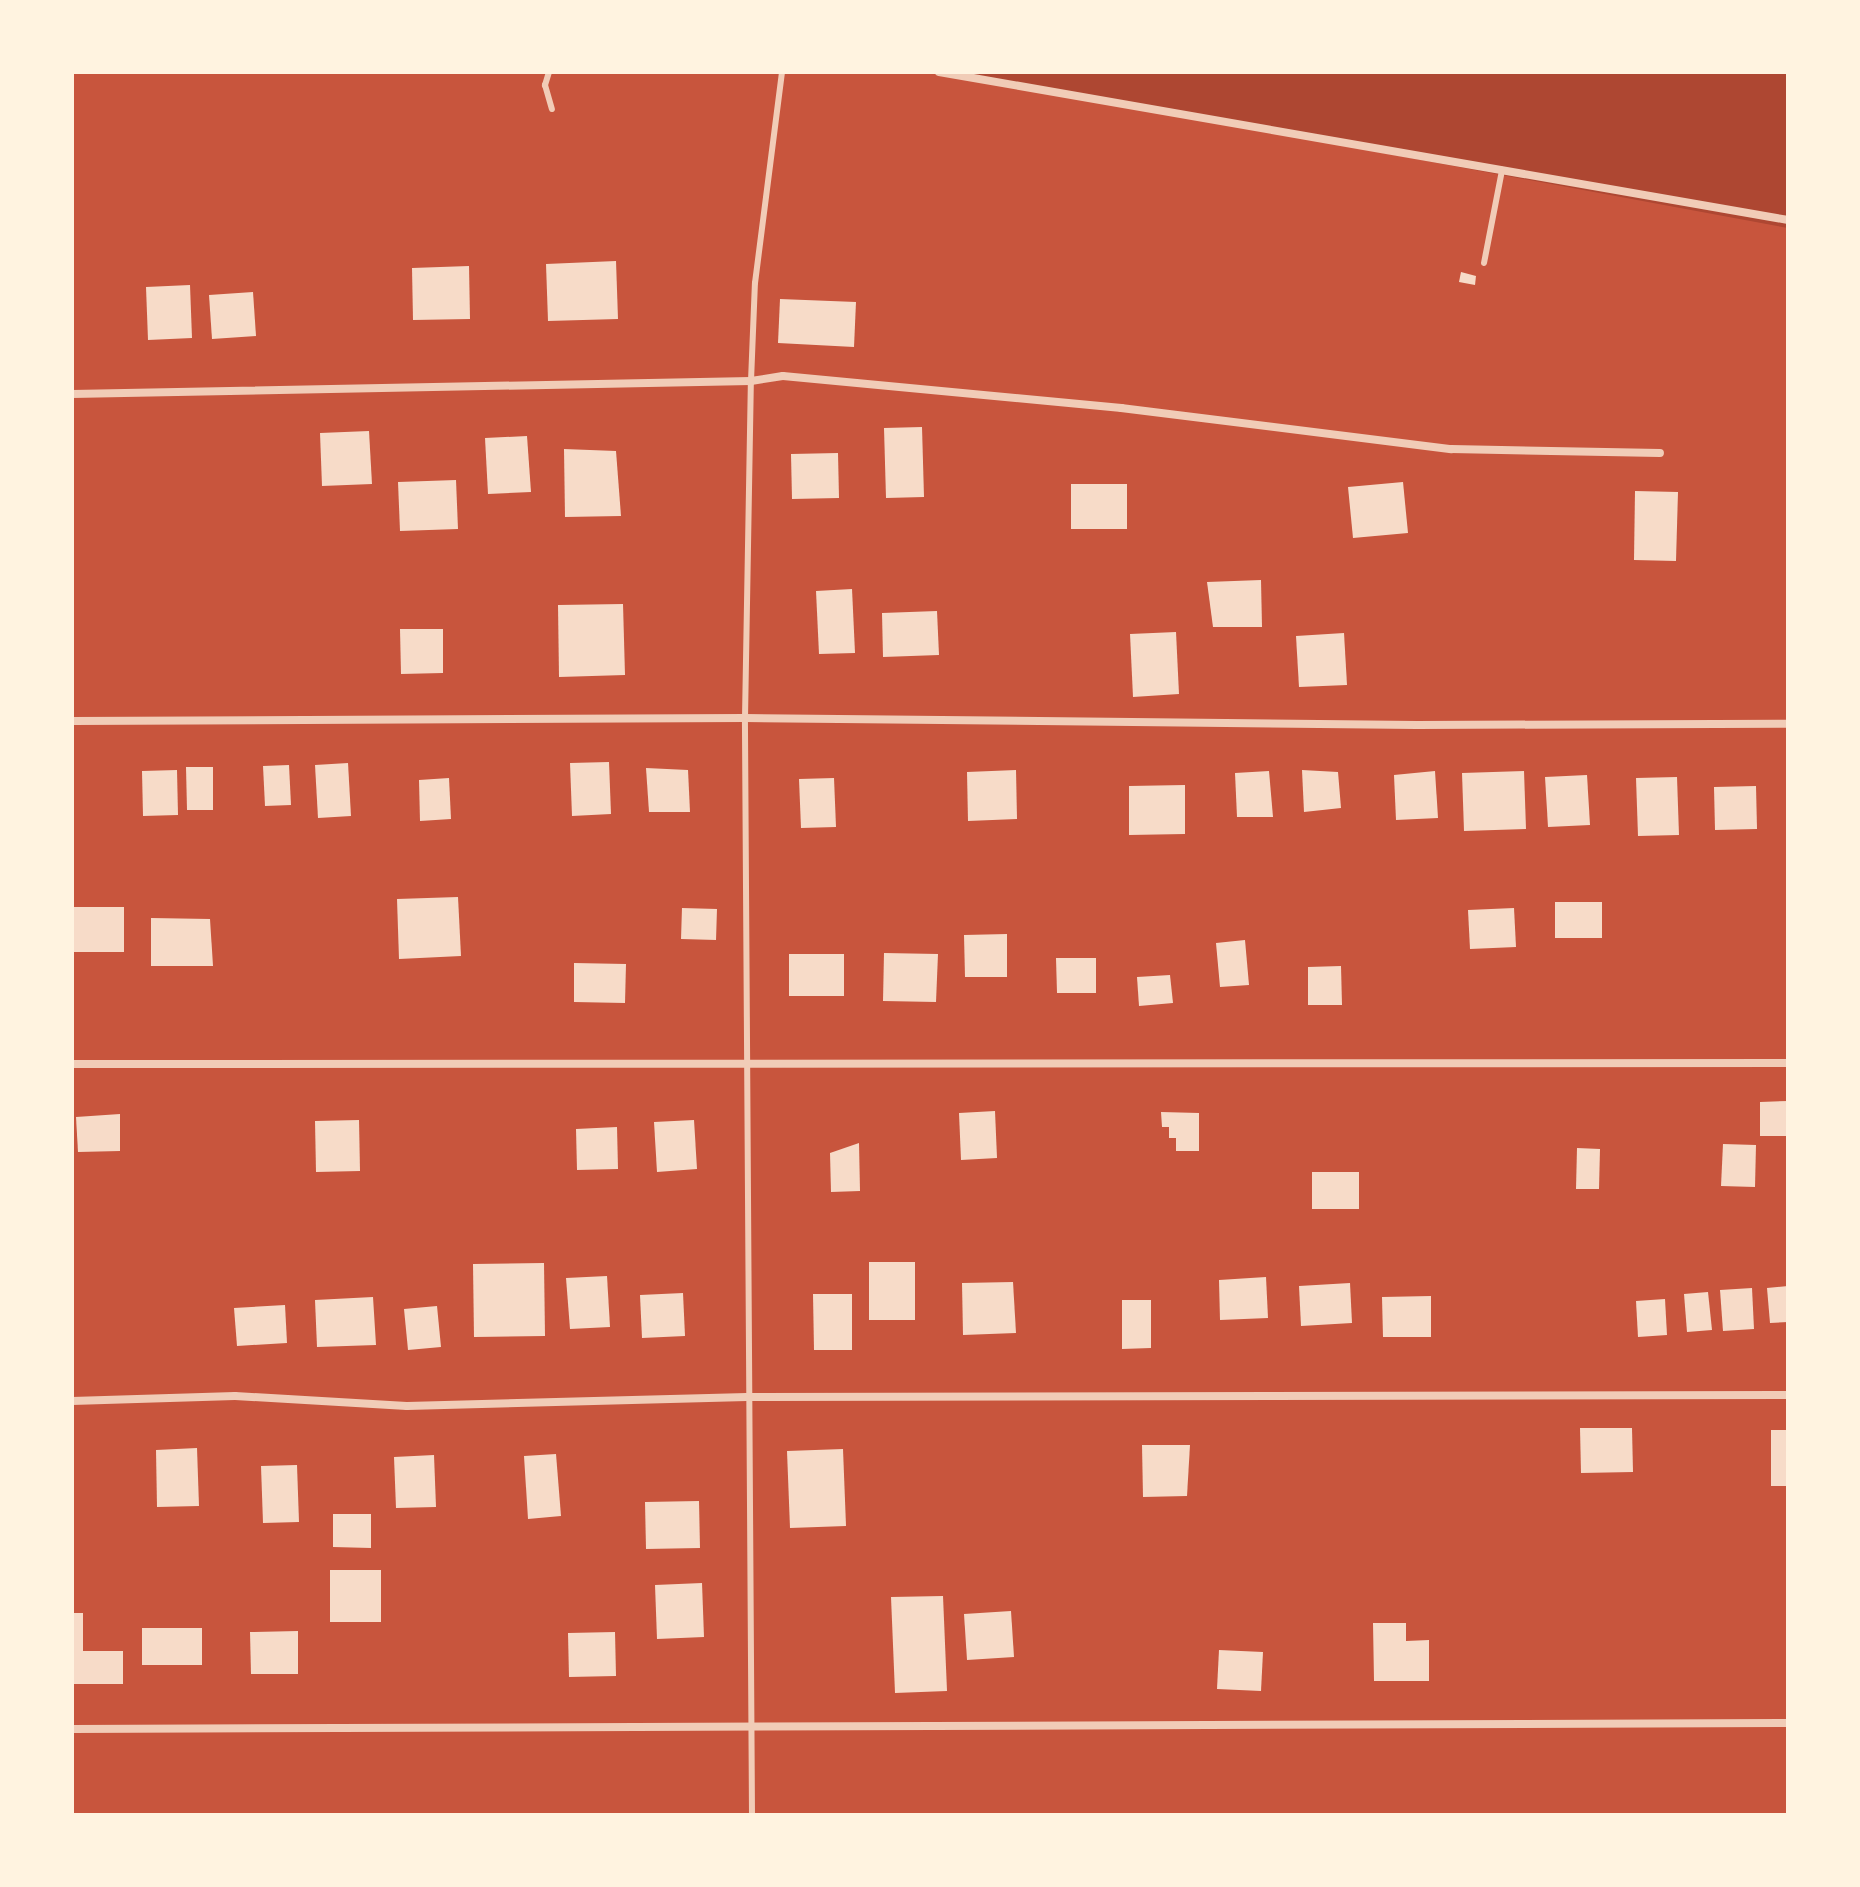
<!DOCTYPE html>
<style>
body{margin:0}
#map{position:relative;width:1860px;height:1887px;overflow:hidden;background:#c8553d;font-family:Lato,sans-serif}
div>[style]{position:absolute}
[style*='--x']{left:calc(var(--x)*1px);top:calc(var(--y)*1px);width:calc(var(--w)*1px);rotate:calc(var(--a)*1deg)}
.green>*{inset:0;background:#ae4732}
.building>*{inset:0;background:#f7dbc8}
.service>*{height:6px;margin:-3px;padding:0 3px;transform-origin:3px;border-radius:3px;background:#f1ccb7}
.minor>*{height:8px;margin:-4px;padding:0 4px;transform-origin:4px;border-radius:4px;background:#f1ccb7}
span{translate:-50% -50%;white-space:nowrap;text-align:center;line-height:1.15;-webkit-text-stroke:8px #fff3e0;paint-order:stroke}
.frame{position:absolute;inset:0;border:74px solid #fff3e0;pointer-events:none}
</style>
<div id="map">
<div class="green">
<i style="clip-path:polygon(947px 72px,1788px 72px,1788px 228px)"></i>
</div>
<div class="building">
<i style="clip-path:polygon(616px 261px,618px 319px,548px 321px,546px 264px)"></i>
<i style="clip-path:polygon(469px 266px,470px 319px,413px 320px,412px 268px)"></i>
<i style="clip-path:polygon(1461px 272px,1476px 276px,1475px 285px,1459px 282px)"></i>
<i style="clip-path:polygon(190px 285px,192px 338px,148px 340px,146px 287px)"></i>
<i style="clip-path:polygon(253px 292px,256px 336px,212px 339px,209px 295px)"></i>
<i style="clip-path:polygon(780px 299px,856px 302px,854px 347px,778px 343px)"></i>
<i style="clip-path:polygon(922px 427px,924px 497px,886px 498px,884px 428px)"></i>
<i style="clip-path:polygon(369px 431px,372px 484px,322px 486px,320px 433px)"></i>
<i style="clip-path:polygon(527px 436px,531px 492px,488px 494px,485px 438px)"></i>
<i style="clip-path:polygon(564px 449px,616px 451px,621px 516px,565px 517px)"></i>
<i style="clip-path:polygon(838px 453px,839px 498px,792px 499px,791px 454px)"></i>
<i style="clip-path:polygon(456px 480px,458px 529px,400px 531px,398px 482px)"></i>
<i style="clip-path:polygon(1403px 482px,1408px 533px,1353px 538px,1348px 487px)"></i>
<i style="clip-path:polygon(1071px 484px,1127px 484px,1127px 529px,1071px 529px)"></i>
<i style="clip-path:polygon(1635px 491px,1678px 492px,1676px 561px,1634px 560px)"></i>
<i style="clip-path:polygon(1261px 580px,1262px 627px,1213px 627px,1207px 582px)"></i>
<i style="clip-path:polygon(852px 589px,855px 653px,819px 654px,816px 591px)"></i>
<i style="clip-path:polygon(623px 604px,625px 675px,559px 677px,558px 605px)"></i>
<i style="clip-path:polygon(937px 611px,939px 655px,883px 657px,882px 613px)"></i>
<i style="clip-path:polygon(400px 629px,443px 629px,443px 673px,401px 674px)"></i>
<i style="clip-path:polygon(1176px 632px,1179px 694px,1133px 697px,1130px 634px)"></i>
<i style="clip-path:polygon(1344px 633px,1347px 685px,1299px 687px,1296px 636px)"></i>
<i style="clip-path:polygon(609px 762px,611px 814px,572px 816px,570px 763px)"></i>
<i style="clip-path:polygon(348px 763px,351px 816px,318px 818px,315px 765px)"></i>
<i style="clip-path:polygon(289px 765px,291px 805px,265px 806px,263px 766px)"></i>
<i style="clip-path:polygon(186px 767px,213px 767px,213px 810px,187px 810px)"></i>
<i style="clip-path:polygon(646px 768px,688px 770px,690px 812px,649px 812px)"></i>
<i style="clip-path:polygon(177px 770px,178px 815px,143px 816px,142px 771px)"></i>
<i style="clip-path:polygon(1016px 770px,1017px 819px,968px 821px,967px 772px)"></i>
<i style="clip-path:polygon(1302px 770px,1338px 772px,1341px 808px,1304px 812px)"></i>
<i style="clip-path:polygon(1269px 771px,1273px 817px,1237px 817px,1235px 773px)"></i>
<i style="clip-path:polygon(1435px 771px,1438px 818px,1396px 820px,1394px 775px)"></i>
<i style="clip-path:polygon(1524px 771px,1526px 829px,1464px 831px,1462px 773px)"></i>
<i style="clip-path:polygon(1587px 775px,1590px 825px,1548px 827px,1545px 777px)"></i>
<i style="clip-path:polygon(1677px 777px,1679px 835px,1638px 836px,1636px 778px)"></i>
<i style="clip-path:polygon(449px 778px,451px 819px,420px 821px,419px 780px)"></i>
<i style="clip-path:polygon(834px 778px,836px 827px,801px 828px,799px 779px)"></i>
<i style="clip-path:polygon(1185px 785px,1185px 834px,1129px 835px,1129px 786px)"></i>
<i style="clip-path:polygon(1756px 786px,1757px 829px,1715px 830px,1714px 787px)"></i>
<i style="clip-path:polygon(458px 897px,461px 956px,399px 959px,397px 899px)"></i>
<i style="clip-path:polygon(1555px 902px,1602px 902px,1602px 938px,1555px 938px)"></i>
<i style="clip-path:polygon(72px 907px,124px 907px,124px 952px,72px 952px)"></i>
<i style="clip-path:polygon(682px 908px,717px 909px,716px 940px,681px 939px)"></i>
<i style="clip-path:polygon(1514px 908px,1516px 947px,1470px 949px,1468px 910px)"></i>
<i style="clip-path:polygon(151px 918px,210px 919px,213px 966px,151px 966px)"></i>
<i style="clip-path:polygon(1007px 934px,1007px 977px,965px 977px,964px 935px)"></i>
<i style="clip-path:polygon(1245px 940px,1249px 985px,1220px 987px,1216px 943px)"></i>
<i style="clip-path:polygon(884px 953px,938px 954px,936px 1002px,883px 1001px)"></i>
<i style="clip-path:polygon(789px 954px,844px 954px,844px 996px,789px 996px)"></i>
<i style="clip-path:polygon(1056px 958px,1096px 958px,1096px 993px,1057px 993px)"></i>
<i style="clip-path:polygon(574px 963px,626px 964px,625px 1003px,574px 1002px)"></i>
<i style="clip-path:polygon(1341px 966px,1342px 1005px,1308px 1005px,1308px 967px)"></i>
<i style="clip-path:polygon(1170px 975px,1173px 1003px,1139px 1006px,1137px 977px)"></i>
<i style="clip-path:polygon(1788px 1101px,1788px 1136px,1760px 1136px,1760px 1102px)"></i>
<i style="clip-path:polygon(995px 1111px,997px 1158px,961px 1160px,959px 1113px)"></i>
<i style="clip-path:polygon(1161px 1112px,1199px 1113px,1199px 1151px,1176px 1151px,1176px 1138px,1169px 1138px,1169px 1127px,1162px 1127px)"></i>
<i style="clip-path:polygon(120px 1114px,120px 1151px,78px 1152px,76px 1117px)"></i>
<i style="clip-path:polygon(359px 1120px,360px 1171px,316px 1172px,315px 1121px)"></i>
<i style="clip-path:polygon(694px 1120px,697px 1169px,657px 1172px,654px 1122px)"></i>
<i style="clip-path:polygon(617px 1127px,618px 1169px,577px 1170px,576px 1129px)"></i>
<i style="clip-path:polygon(859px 1143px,860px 1191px,831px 1192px,830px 1153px)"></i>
<i style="clip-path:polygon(1723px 1144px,1756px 1145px,1755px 1187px,1721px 1186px)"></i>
<i style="clip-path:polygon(1577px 1148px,1600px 1149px,1599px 1189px,1576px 1189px)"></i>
<i style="clip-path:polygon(1312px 1172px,1359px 1172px,1359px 1209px,1312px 1209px)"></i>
<i style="clip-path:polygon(869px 1262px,915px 1262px,915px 1320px,869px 1320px)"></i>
<i style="clip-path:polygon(544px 1263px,545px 1336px,474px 1337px,473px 1264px)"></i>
<i style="clip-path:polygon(607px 1276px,610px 1327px,570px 1329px,566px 1278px)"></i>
<i style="clip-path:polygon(1266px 1277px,1268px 1318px,1220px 1320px,1219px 1280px)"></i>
<i style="clip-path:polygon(1013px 1282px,1016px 1333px,963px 1335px,962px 1283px)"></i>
<i style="clip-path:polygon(1350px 1283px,1352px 1323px,1301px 1326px,1299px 1286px)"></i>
<i style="clip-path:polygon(1788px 1286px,1788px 1322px,1770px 1323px,1767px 1288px)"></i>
<i style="clip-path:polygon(1752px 1288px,1754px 1329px,1723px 1331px,1720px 1290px)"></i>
<i style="clip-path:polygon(1708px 1292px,1712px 1330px,1687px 1332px,1684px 1294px)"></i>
<i style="clip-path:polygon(683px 1293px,685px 1336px,642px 1338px,640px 1295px)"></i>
<i style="clip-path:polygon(813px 1294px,852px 1294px,852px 1350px,814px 1350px)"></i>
<i style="clip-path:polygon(1431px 1296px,1431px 1337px,1383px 1337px,1382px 1297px)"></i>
<i style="clip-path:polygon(373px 1297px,376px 1345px,317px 1347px,315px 1300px)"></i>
<i style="clip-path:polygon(1665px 1299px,1667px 1335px,1638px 1337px,1636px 1301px)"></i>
<i style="clip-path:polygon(1122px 1300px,1151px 1300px,1151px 1348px,1122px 1349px)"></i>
<i style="clip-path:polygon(285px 1305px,287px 1343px,237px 1346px,234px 1308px)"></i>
<i style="clip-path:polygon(437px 1306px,441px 1347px,408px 1350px,404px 1309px)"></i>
<i style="clip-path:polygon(1580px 1428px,1632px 1428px,1633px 1472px,1581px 1473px)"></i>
<i style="clip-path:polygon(1771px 1430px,1788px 1430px,1788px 1486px,1771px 1486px)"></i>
<i style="clip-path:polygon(1142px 1445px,1190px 1445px,1187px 1496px,1143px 1497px)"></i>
<i style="clip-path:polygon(197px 1448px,199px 1506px,157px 1507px,156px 1450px)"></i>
<i style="clip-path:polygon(843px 1449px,846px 1526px,790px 1528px,787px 1451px)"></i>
<i style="clip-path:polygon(556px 1454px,561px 1516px,528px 1519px,524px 1456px)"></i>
<i style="clip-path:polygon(434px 1455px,436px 1507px,396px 1508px,394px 1457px)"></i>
<i style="clip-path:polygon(297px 1465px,299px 1522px,263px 1523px,261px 1466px)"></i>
<i style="clip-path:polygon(699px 1501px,700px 1548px,646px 1549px,645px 1502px)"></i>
<i style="clip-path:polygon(333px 1514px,371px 1514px,371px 1548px,333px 1547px)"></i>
<i style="clip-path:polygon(330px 1570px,381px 1570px,381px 1622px,330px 1622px)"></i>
<i style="clip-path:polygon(702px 1583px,704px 1637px,657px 1639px,655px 1585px)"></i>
<i style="clip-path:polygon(943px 1596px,947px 1691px,895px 1693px,891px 1597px)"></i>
<i style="clip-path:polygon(1011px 1611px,1014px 1657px,967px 1660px,964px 1614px)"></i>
<i style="clip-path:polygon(72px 1613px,83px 1613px,83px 1651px,123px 1651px,123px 1684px,72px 1684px)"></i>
<i style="clip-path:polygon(1373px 1623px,1406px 1623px,1406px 1641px,1429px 1640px,1429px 1681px,1374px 1681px)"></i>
<i style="clip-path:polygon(142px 1628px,202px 1628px,202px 1665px,142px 1665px)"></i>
<i style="clip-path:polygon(298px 1631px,298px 1674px,251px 1674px,250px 1632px)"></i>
<i style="clip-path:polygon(615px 1632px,616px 1676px,569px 1677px,568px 1633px)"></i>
<i style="clip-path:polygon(1219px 1650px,1263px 1652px,1261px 1691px,1217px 1689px)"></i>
</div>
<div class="service">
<i style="--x:549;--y:72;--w:14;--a:107"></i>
<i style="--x:545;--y:85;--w:25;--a:74"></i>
<i style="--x:1484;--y:263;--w:95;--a:-79"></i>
<i style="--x:752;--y:1815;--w:1097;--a:-90.37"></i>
<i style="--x:745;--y:718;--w:337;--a:-89"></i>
<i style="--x:751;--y:381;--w:98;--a:-87.7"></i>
<i style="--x:755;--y:283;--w:213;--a:-82.7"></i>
</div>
<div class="minor">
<i style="--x:939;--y:72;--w:862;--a:9.89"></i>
<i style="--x:72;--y:394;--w:679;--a:-1.1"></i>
<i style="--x:751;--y:381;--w:32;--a:-9"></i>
<i style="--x:783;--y:376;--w:340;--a:5.4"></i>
<i style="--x:1121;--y:408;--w:333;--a:7.1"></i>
<i style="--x:1451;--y:449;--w:209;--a:1.1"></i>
<i style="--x:72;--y:721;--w:673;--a:-0.26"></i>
<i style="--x:745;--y:718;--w:672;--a:0.6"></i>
<i style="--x:1417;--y:725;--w:371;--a:-0.2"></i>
<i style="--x:72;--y:1064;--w:1716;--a:-0.03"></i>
<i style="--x:72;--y:1401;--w:163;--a:-1.8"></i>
<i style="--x:235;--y:1396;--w:172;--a:3.3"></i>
<i style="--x:407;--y:1406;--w:340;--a:-1.5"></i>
<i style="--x:747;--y:1397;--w:1041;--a:-0.11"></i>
<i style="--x:72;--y:1729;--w:1716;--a:-0.2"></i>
</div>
<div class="frame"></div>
</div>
